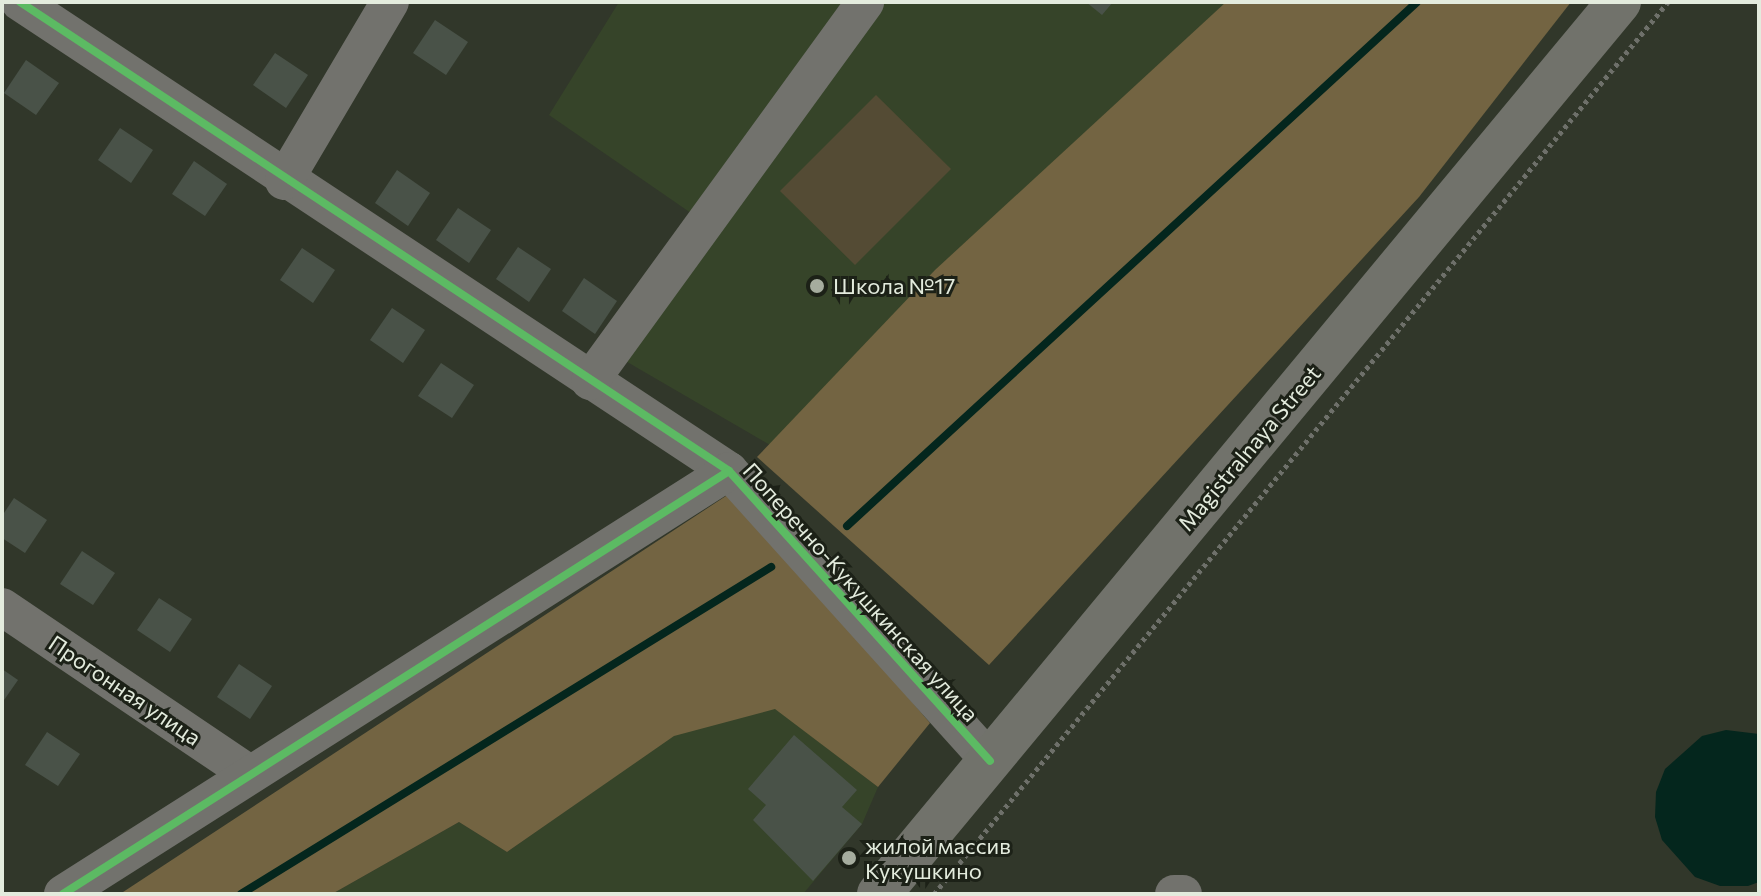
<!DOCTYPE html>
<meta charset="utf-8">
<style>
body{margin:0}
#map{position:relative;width:1761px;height:896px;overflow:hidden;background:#31372a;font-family:Commissioner,sans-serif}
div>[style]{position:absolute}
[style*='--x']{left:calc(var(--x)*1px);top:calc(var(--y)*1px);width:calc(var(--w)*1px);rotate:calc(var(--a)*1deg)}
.built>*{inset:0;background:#364429}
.green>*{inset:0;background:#544b34}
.forest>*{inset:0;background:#736442}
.water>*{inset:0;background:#04261d}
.stream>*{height:8px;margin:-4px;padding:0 4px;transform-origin:4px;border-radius:4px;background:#04261d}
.building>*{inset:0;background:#495248}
.path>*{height:5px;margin-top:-2.5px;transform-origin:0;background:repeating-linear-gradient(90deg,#6e706a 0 4px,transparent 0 8px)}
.minor>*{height:38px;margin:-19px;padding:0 19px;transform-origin:19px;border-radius:19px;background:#72726d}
.major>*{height:44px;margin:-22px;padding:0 22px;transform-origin:22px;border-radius:22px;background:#71726b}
.cycleway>*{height:8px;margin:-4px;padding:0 4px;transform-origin:4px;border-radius:4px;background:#5cba63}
.dots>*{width:22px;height:22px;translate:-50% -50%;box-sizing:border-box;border:4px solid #1c2117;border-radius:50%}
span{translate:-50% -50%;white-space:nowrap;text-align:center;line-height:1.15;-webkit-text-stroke:6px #1c2117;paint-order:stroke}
.poi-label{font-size:22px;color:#e3ebdd}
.left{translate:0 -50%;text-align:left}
.street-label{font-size:22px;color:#e3ebdd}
.frame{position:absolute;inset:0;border:4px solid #e3ebdd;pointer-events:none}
</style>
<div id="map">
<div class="built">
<i style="clip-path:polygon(619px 2px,1245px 2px,808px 467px,610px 352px,701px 220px,549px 115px)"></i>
<i style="clip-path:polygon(775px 708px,878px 787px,862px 824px,803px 894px,332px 894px,459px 822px,507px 852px,674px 735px)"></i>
</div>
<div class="green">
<i style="clip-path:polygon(876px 95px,951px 169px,855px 265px,780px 191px)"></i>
</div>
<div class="forest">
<i style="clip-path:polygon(1226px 2px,1571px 2px,1419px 197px,989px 665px,757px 457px,935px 270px)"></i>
<i style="clip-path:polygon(732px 492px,930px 723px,878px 787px,775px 709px,674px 736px,507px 852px,459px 822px,332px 894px,120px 894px)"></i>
</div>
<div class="water">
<i style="clip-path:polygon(1726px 730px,1759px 734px,1759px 882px,1748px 886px,1720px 886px,1695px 877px,1662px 840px,1655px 817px,1656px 792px,1665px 769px,1702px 736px)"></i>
</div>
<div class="stream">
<i style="--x:847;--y:526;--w:774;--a:-42.59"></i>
<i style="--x:241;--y:894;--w:623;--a:-31.67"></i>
</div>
<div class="building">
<i style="clip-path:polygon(1086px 2px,1113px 2px,1102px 15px)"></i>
<i style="clip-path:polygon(435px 20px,468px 42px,446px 75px,413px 53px)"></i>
<i style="clip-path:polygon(275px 53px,308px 75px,286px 108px,253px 85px)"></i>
<i style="clip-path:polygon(26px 60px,59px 83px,36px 115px,4px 93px)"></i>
<i style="clip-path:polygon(120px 128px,153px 150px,131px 183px,98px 160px)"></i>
<i style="clip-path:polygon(194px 161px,227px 184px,205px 216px,172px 194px)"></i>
<i style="clip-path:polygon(397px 170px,430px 193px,408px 226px,375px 203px)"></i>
<i style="clip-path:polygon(458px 208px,491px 230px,469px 263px,436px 240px)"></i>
<i style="clip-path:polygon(518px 247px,551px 269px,529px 302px,496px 279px)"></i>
<i style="clip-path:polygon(302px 248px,335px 270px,313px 303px,280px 280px)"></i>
<i style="clip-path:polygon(584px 278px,617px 301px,595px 334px,562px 311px)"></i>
<i style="clip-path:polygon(392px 308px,425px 330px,403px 363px,370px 340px)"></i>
<i style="clip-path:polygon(441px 363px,474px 385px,452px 418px,418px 396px)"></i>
<i style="clip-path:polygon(14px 498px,47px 520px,25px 553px,2px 538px,2px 516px)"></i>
<i style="clip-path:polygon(82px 551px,115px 573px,93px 605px,60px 584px)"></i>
<i style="clip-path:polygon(159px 598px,192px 619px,170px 652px,137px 630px)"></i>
<i style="clip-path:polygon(239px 664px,272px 686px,250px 719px,217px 697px)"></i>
<i style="clip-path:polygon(2px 669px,18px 680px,2px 703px)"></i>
<i style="clip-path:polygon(47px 732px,80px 754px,58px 786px,25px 765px)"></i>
<i style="clip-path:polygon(794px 735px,857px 790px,842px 807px,862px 824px,813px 881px,753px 820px,766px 805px,748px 789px)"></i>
</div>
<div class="path">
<i style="--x:934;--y:894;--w:1155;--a:-50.55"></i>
</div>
<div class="minor">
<i style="--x:20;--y:2;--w:850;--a:33.48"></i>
<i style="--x:729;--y:471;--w:390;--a:48"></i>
<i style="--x:284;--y:181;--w:208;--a:-59.4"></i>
<i style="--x:590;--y:381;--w:468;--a:-54"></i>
<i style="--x:2;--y:607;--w:297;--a:34"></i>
<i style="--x:63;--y:894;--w:789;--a:-32.42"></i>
<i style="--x:1174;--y:894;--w:9;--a:0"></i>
</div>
<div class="major">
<i style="--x:879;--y:894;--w:1159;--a:-50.32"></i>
</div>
<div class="cycleway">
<i style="--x:20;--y:2;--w:850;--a:33.48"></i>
<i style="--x:729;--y:471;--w:390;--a:48"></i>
<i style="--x:63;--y:894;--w:789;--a:-32.42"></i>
</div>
<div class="dots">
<i style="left:817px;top:286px;background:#a5ac9e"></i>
<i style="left:849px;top:858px;background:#a5ac9e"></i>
</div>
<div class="poi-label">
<span class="left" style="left:833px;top:286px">Школа №17</span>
<span class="left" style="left:865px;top:858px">жилой массив<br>Кукушкино</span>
</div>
<div class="street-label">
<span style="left:1249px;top:448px;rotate:-50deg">Magistralnaya Street</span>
<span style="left:861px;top:592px;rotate:48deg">Поперечно-Кукушкинская улица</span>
<span style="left:125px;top:690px;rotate:34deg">Прогонная улица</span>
</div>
<div class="frame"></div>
</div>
